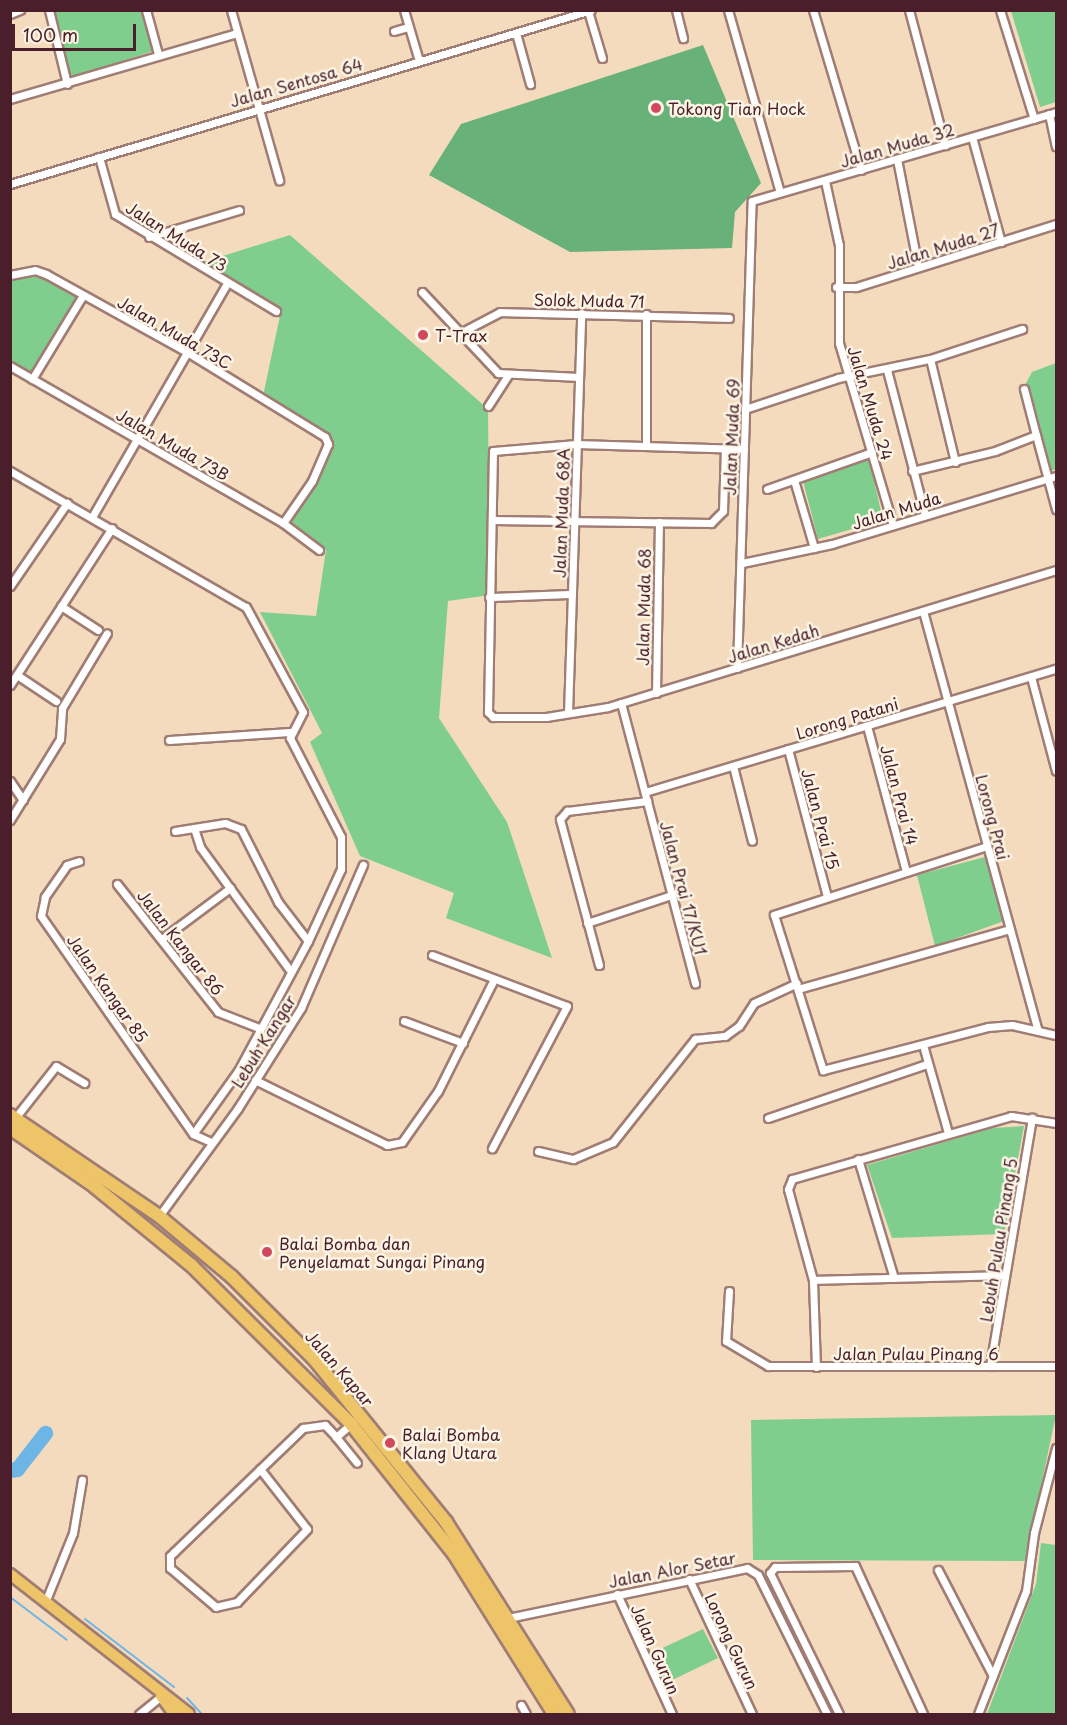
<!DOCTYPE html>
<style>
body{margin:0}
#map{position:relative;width:1067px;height:1725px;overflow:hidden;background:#f5dbbe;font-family:"Playpen Sans",sans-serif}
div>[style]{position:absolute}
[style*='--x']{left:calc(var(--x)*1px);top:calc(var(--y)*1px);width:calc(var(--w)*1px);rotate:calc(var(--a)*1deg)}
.green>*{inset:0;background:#80ce8d}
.forest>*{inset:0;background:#68b178}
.stream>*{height:2px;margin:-1px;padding:0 1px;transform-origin:1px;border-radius:1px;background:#6db5e5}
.river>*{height:15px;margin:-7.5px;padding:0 7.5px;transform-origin:7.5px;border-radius:7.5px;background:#6db5e5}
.roads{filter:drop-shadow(2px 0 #a07d74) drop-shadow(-2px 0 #a07d74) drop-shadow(0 2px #a07d74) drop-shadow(0 -2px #a07d74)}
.minor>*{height:7px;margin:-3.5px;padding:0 3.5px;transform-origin:3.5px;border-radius:3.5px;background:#fff}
.primary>*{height:10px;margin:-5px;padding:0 5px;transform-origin:5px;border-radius:5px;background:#eec469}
.trunk>*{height:12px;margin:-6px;padding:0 6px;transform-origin:6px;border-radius:6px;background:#eec469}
.dots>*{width:16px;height:16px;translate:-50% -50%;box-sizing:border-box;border:3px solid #fcf5e5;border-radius:50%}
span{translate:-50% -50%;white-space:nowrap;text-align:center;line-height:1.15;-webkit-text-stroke:5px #fcf5e5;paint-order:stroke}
.street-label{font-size:16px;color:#4a1f2b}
.poi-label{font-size:16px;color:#4a1f2b}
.left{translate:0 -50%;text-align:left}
.frame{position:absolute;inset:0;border:12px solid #4a1f2b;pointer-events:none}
.scale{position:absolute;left:12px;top:24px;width:124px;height:27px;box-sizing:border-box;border:3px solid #4a1f2b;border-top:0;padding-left:8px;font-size:18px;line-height:21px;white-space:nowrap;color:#4a1f2b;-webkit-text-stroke:4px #fcf5e5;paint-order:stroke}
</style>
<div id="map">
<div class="green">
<i style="clip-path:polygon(54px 11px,144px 11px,156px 50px,71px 78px)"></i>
<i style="clip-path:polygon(1011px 11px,1056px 11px,1056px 102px,1040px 107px)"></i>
<i style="clip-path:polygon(290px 235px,488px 409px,490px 595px,448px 601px,439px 718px,507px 822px,552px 958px,446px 918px,454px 893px,360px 856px,310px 742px,322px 733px,260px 612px,316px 616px,326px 550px,289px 523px,329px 442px,263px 396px,281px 311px,197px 264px)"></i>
<i style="clip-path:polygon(35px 270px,83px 295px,32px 379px,11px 366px,11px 275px)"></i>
<i style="clip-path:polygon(1056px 363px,1056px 469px,1051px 471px,1026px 383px,1032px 372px)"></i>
<i style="clip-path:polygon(869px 458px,883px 520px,818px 539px,803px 481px)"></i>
<i style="clip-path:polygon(985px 857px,1004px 921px,935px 946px,917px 875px)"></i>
<i style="clip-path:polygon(1024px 1126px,1004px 1234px,892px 1238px,867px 1165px,993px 1128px)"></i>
<i style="clip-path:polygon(1056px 1415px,1025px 1561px,753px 1560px,751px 1420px)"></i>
<i style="clip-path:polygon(1041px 1543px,1056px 1545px,1056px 1714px,987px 1714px,1036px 1584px)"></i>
<i style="clip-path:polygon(703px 1629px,718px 1658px,666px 1683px,652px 1653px)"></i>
</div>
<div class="forest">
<i style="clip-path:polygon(703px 45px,761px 183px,735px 212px,732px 248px,570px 252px,429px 175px,461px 124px)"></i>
</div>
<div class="stream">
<i style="--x:10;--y:1597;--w:71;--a:37"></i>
<i style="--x:85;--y:1619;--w:112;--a:37.4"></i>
<i style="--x:187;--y:1698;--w:22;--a:47"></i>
</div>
<div class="river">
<i style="--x:10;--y:1470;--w:7;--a:-8"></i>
<i style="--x:17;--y:1469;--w:46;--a:-52.1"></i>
</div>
<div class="roads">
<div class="minor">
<i style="--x:49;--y:10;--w:76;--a:76.3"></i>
<i style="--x:146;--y:10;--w:46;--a:74.7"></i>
<i style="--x:231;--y:10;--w:177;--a:74.2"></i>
<i style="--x:404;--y:10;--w:53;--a:73.6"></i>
<i style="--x:676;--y:10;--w:29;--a:76"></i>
<i style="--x:728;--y:10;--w:189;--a:74.1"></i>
<i style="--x:813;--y:10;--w:167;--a:73.3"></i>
<i style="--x:909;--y:10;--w:140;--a:75.1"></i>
<i style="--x:1000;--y:10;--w:114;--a:72.7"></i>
<i style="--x:588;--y:11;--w:49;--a:73.4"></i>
<i style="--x:10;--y:14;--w:11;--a:-22"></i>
<i style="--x:394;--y:31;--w:15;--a:-16"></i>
<i style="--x:516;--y:33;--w:53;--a:74.6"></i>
<i style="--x:10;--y:99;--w:236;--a:-16.2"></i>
<i style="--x:1049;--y:114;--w:33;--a:78"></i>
<i style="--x:972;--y:137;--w:109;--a:74.6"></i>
<i style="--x:99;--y:157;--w:59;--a:74.3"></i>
<i style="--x:115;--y:214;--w:188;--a:31.1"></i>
<i style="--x:897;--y:159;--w:110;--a:79"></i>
<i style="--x:825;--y:181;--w:66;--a:77.7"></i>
<i style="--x:839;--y:245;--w:98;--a:90"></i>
<i style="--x:839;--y:343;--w:190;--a:73.5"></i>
<i style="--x:10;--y:184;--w:606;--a:-16.67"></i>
<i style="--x:149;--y:237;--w:94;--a:-16.7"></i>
<i style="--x:10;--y:275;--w:25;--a:-11"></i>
<i style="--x:35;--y:270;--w:12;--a:20"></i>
<i style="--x:46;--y:274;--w:161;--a:29"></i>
<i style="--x:187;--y:352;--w:162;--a:31.6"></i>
<i style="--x:325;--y:437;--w:8;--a:67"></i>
<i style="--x:328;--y:444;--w:40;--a:113.4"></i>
<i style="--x:312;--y:481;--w:51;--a:124.6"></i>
<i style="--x:836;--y:287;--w:20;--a:0"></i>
<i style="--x:856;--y:287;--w:210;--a:-17.5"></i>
<i style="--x:422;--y:292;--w:111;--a:46.8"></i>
<i style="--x:498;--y:373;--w:81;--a:2.8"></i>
<i style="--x:460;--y:333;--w:45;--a:-27.7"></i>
<i style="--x:500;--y:312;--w:229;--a:1.5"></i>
<i style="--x:10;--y:366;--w:315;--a:29.9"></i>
<i style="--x:283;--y:523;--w:45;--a:36.9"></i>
<i style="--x:887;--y:370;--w:150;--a:75.3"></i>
<i style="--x:32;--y:379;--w:98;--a:-58.7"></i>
<i style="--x:1024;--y:389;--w:48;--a:75.4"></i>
<i style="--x:488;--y:406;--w:38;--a:-57"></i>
<i style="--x:745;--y:409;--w:98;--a:-18.4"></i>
<i style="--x:838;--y:378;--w:94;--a:-11.7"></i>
<i style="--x:646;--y:446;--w:132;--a:-90"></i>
<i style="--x:744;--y:449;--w:168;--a:-178.3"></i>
<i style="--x:576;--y:444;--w:83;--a:175.2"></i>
<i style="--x:493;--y:451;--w:261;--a:91.1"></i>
<i style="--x:488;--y:712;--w:7;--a:45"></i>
<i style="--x:493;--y:717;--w:53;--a:0"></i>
<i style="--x:546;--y:717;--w:63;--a:-9.2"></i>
<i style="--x:608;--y:707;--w:468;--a:-17"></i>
<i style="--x:955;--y:462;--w:106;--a:-103.6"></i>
<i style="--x:930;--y:359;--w:97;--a:-18.1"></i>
<i style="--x:10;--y:471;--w:272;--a:30"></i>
<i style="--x:246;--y:607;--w:119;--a:61.5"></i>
<i style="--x:303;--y:712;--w:29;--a:117"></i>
<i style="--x:290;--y:738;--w:111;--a:62.7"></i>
<i style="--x:341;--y:837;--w:32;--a:90"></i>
<i style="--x:341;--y:869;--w:79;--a:114.6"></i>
<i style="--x:308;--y:941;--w:148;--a:118.3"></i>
<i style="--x:238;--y:1071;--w:77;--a:125.5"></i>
<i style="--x:912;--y:471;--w:85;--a:-13.5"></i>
<i style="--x:995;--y:451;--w:44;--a:-21.3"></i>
<i style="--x:1036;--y:435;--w:77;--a:74.9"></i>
<i style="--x:794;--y:480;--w:71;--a:73.6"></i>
<i style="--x:767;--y:489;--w:111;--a:-19.4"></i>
<i style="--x:92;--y:517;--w:270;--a:-60"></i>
<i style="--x:492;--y:520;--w:219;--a:0.8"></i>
<i style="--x:711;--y:523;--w:17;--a:-45"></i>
<i style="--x:723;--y:511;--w:62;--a:-88.2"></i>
<i style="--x:742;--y:563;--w:92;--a:-11.9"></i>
<i style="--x:832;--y:544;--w:234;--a:-16.9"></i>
<i style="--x:10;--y:586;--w:101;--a:-55.5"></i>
<i style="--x:489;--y:597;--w:83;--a:-2.1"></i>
<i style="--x:61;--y:606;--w:44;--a:33"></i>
<i style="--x:923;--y:611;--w:435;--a:74.7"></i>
<i style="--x:737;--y:668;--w:467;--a:-88.2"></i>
<i style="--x:752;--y:201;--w:317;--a:-16.3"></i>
<i style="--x:17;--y:675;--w:47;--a:33.7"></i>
<i style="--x:1031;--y:677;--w:97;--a:75.1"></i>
<i style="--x:10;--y:685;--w:187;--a:-57"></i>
<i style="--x:656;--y:693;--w:171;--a:-89"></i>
<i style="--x:621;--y:703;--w:290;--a:75.2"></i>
<i style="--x:568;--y:713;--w:400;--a:-88.1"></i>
<i style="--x:867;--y:726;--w:151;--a:75"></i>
<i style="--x:169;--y:740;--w:121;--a:-3.8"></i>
<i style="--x:788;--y:749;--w:153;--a:75.2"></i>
<i style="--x:733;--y:766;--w:77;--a:75.8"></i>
<i style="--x:10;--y:781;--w:23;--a:56"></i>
<i style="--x:645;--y:792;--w:429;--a:-16.7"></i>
<i style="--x:10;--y:820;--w:95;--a:-58.3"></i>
<i style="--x:60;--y:739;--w:31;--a:-86"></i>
<i style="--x:62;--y:708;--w:87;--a:-59"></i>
<i style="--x:194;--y:828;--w:20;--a:72"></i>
<i style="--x:200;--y:847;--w:151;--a:53.9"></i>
<i style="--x:175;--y:831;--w:51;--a:-9.1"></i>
<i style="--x:225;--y:823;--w:17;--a:21"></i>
<i style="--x:241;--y:829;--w:82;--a:63.1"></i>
<i style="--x:278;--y:902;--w:49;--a:52.4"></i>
<i style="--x:987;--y:846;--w:224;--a:162.1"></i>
<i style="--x:774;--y:915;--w:163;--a:72.5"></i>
<i style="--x:823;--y:1070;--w:171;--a:-14.6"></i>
<i style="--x:988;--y:1027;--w:24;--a:-5"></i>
<i style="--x:1012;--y:1025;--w:45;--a:12.8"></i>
<i style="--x:79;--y:861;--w:13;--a:162"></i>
<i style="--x:67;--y:865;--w:39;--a:125"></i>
<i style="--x:45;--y:897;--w:19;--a:102"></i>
<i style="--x:41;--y:916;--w:266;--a:55.1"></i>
<i style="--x:117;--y:884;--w:163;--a:51.7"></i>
<i style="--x:218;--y:1012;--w:44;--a:21.3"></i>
<i style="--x:587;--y:923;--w:92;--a:-18.4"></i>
<i style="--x:163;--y:938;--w:84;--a:-36.7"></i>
<i style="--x:432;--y:955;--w:144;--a:20.7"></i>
<i style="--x:567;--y:1006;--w:161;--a:117.8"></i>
<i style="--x:599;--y:965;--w:151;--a:-105"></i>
<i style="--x:560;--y:819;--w:11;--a:-49"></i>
<i style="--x:567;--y:811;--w:81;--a:-7.1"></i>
<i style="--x:798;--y:989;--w:220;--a:-15.8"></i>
<i style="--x:404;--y:1021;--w:63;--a:20.4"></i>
<i style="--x:923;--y:1045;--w:91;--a:74.1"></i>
<i style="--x:255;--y:1080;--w:147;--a:26.2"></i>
<i style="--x:387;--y:1145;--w:15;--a:-11"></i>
<i style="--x:402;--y:1142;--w:62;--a:-54.8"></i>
<i style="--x:438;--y:1091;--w:125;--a:-63.4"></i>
<i style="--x:15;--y:1118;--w:66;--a:-51.7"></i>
<i style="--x:56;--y:1066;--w:33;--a:31"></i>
<i style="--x:768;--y:1118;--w:168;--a:-18.8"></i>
<i style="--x:193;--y:1134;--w:20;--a:24"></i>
<i style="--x:538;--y:1151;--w:36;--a:13"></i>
<i style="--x:573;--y:1159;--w:43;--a:-23"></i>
<i style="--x:613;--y:1142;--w:132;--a:-51.5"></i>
<i style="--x:695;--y:1039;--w:30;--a:-6"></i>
<i style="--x:725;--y:1036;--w:17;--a:-36"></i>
<i style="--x:739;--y:1026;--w:27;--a:-57"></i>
<i style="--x:754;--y:1003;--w:47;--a:-24.9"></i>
<i style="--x:858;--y:1159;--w:124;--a:73.2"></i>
<i style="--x:159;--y:1216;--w:134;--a:-53.8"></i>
<i style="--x:238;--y:1108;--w:118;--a:-57.8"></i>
<i style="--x:301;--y:1008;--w:156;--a:-66.6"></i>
<i style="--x:813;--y:1280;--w:192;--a:-1.5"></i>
<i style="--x:729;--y:1291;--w:50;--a:93.4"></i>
<i style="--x:726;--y:1341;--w:49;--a:30.8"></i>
<i style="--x:768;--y:1366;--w:288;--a:0"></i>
<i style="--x:990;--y:1366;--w:252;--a:-80.4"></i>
<i style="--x:816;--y:1367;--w:87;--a:-92"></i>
<i style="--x:813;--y:1280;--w:94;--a:-105.4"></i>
<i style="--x:788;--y:1189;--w:11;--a:-68"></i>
<i style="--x:792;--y:1179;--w:228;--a:-16"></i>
<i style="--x:1011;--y:1116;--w:46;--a:8.8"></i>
<i style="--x:351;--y:1424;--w:20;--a:139"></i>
<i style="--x:336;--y:1437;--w:33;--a:51"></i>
<i style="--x:260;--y:1469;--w:76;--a:51.9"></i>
<i style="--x:307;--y:1529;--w:101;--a:133.8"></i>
<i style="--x:237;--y:1602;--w:22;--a:167"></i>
<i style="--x:216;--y:1607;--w:60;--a:-139.7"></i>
<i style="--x:170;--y:1568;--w:12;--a:-90"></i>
<i style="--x:170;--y:1556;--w:6;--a:-45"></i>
<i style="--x:174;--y:1552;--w:179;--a:-43.9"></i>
<i style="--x:303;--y:1428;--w:22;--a:-8"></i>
<i style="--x:325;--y:1425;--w:16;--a:47"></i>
<i style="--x:938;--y:1570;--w:119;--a:62.6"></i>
<i style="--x:689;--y:1579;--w:149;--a:65"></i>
<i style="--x:617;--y:1594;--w:132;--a:65.4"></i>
<i style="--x:46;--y:1600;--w:72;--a:-68.1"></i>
<i style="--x:73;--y:1533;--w:54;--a:-80.4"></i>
<i style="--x:508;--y:1618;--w:244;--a:-11.8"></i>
<i style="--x:747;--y:1568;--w:13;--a:32"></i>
<i style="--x:758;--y:1575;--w:155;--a:63.6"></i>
<i style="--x:521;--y:1705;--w:10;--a:61"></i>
<i style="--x:139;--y:1714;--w:28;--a:-39"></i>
<i style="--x:839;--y:1714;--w:157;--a:-116.1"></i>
<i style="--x:770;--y:1573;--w:8;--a:-50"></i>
<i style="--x:775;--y:1567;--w:80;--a:-0.7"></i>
<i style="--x:855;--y:1566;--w:163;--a:65.3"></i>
<i style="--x:978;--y:1714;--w:132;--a:-68.7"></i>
<i style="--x:1026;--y:1591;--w:59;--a:-82.1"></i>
<i style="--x:1034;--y:1533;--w:88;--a:-75.5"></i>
</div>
<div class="primary">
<i style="--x:10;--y:1574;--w:227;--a:38"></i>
<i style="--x:161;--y:1696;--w:22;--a:54"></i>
</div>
<div class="trunk">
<i style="--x:10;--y:1115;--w:180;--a:34.1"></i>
<i style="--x:159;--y:1216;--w:95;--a:39.9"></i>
<i style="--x:232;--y:1277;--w:116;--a:45"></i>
<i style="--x:314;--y:1359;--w:210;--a:51"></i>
<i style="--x:446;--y:1522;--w:227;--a:57.6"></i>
<i style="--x:10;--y:1128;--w:102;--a:34.6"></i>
<i style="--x:94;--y:1186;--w:125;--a:39.2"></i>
<i style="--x:191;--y:1265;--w:226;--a:44.8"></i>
<i style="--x:351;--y:1424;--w:166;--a:51.6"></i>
<i style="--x:454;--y:1554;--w:189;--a:58"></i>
</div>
</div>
<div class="dots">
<i style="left:656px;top:108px;background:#d1495b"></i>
<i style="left:423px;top:335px;background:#d1495b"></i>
<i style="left:267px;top:1252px;background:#d1495b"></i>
<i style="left:390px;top:1443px;background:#d1495b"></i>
</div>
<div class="street-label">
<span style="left:296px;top:82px;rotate:-16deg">Jalan Sentosa 64</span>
<span style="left:897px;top:145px;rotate:-16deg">Jalan Muda 32</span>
<span style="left:177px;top:236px;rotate:32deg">Jalan Muda 73</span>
<span style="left:943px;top:246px;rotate:-17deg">Jalan Muda 27</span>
<span style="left:589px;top:300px;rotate:1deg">Solok Muda 71</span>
<span style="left:175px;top:332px;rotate:30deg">Jalan Muda 73C</span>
<span style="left:871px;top:403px;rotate:73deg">Jalan Muda 24</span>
<span style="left:731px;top:437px;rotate:-88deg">Jalan Muda 69</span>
<span style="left:173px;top:444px;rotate:30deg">Jalan Muda 73B</span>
<span style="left:896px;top:510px;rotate:-17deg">Jalan Muda</span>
<span style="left:561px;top:513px;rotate:-88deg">Jalan Muda 68A</span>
<span style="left:643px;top:607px;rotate:-89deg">Jalan Muda 68</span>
<span style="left:773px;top:643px;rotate:-17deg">Jalan Kedah</span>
<span style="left:847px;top:718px;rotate:-17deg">Lorong Patani</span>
<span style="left:900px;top:795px;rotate:75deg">Jalan Prai 14</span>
<span style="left:993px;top:817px;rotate:75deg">Lorong Prai</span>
<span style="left:821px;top:819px;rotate:75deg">Jalan Prai 15</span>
<span style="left:684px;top:888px;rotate:75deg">Jalan Prai 17/KU1</span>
<span style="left:181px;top:942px;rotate:52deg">Jalan Kangar 86</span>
<span style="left:108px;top:988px;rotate:55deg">Jalan Kangar 85</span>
<span style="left:263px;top:1041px;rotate:-58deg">Lebuh Kangar</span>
<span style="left:998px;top:1240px;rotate:-81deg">Lebuh Pulau Pinang 5</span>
<span style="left:916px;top:1353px">Jalan Pulau Pinang 6</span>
<span style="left:340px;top:1368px;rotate:49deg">Jalan Kapar</span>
<span style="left:672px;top:1569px;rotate:-11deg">Jalan Alor Setar</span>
<span style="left:732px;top:1641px;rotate:65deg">Lorong Gurun</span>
<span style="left:656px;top:1649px;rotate:66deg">Jalan Gurun</span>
</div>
<div class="poi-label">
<span class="left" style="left:668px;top:108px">Tokong Tian Hock</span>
<span class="left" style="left:435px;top:335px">T-Trax</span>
<span class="left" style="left:279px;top:1252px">Balai Bomba dan<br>Penyelamat Sungai Pinang</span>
<span class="left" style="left:402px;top:1443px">Balai Bomba<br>Klang Utara</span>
</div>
<div class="frame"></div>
<div class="scale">100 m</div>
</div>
